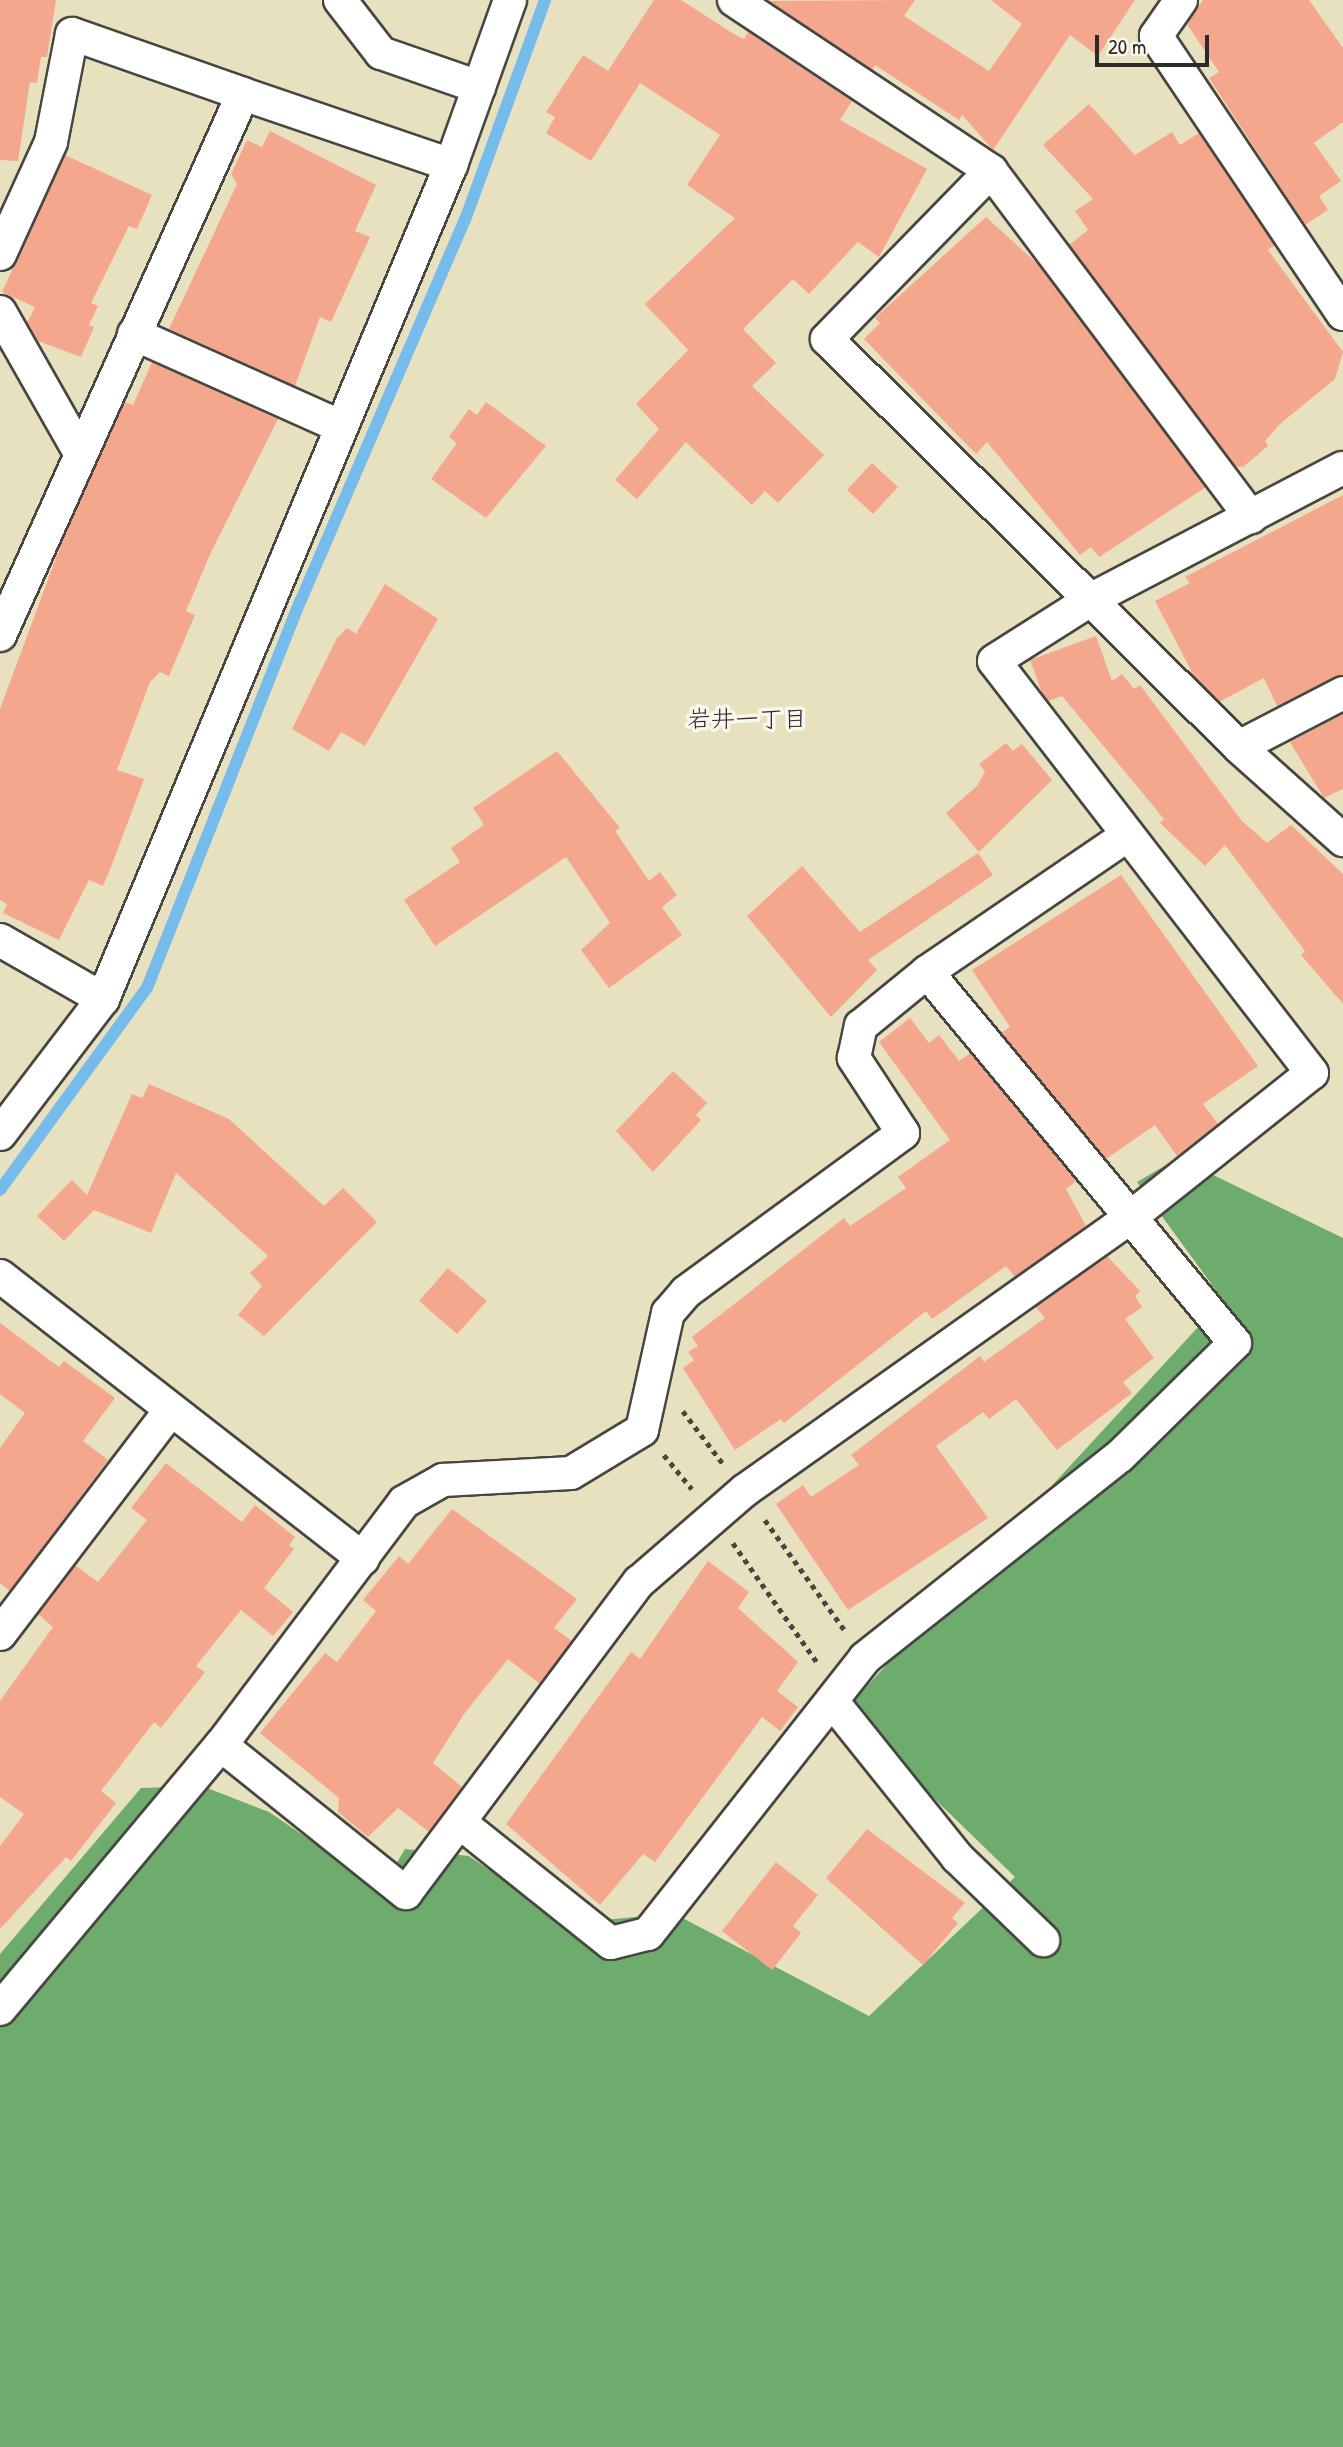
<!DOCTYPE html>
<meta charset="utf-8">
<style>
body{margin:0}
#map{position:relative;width:1343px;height:2447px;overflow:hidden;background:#e8e1bf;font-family:"Patrick Hand","Klee One",sans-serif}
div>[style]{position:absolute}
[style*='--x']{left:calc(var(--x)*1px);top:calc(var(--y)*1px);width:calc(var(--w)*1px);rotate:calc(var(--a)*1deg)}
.forest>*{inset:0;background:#6eac6d}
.stream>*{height:12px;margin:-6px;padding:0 6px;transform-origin:6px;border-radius:6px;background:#75bcec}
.building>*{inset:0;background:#f5a78e}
.path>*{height:4.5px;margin-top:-2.25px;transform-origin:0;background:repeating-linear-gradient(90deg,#474641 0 5px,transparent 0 10px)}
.roads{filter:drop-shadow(2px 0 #474641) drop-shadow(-2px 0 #474641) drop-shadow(0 2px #474641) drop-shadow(0 -2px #474641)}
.street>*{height:32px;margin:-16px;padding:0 16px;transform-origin:16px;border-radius:16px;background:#fff}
span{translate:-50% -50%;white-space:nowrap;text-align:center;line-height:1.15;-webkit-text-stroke:7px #fbf7ec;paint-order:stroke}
.neighbourhood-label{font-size:24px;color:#2b2b2b}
.scale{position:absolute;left:1095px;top:35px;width:114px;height:32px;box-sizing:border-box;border:4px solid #2b2b2b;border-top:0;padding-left:9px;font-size:21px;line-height:24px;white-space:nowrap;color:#2b2b2b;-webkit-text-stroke:5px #fbf7ec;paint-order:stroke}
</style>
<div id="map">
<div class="forest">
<i style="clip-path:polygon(1178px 1158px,1343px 1238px,1343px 2447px,0 2447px,0 1954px,141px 1788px,202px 1786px,269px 1812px,351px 1868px,389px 1876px,405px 1849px,469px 1856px,529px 1897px,585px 1922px,673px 1913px,869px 2016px,1015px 1877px,844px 1711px,1223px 1300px,1137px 1182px)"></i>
</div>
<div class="stream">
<i style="--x:0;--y:1190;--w:250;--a:-54"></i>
<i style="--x:147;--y:988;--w:417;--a:-68.4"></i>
<i style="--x:301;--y:600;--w:414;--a:-66.7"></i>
<i style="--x:465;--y:220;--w:234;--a:-70"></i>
</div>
<div class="building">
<i style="clip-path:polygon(0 0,56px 0,47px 57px,41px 57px,37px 83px,30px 82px,18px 161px,0 160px)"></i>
<i style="clip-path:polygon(654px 0,681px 0,734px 34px,744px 39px,748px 32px,852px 101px,840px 120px,927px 169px,879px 257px,858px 242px,809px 294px,793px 279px,743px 329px,776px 363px,752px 386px,824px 455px,778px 503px,765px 491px,752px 505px,686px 442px,637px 499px,615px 480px,659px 429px,636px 404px,688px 350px,645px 304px,735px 218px,687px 185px,720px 135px,640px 83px,591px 161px,546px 133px,555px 117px,546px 112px,583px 55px,608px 71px)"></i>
<i style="clip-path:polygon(915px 0,904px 16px,989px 71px,1022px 24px,991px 0,1135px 0,1098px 56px,1070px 35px,993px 150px,962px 115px,959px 120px,875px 65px,872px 70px,769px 1px)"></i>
<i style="clip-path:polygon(1203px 0,1309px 0,1343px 48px,1343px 122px,1314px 143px,1341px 181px,1319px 196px,1328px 210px,1305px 225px,1209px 78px,1219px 72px,1187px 24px)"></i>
<i style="clip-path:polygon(1089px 104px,1135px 155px,1172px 132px,1180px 145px,1199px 133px,1275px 245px,1268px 250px,1343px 352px,1335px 379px,1280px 424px,1265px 441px,1268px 446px,1243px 467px,1235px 466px,1069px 245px,1088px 230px,1075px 211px,1093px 199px,1043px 145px)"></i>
<i style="clip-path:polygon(270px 131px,376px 185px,355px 231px,370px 237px,331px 322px,320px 317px,295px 386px,169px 329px,237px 184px,231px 174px,247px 140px,262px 147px)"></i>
<i style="clip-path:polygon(65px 155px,152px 195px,137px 229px,129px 226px,91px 303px,98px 306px,89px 325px,94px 327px,81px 357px,38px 341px,27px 323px,35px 307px,2px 292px)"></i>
<i style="clip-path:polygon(986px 217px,1041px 267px,1206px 487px,1099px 557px,1091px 547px,1080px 555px,987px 442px,976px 454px,864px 339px,880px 323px,875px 318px)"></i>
<i style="clip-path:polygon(152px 362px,278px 419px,212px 550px,186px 611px,195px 615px,169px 676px,160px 672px,150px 682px,117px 770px,144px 779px,111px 867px,103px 886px,89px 880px,59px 940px,3px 913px,7px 904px,0 900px,0 709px,63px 539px,125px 402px,133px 405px)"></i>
<i style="clip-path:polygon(486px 402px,546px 446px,486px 518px,431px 479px,457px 443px,449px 437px,469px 409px,477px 415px)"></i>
<i style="clip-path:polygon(872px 463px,898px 487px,873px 514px,847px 490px)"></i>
<i style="clip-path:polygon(1343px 495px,1343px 675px,1277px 706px,1264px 678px,1219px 702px,1195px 678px,1155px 601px,1190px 583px,1185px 577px)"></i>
<i style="clip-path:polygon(385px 584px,438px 619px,365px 746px,341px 732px,329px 751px,292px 729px,337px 638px,347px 628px,356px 634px)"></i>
<i style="clip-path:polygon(1096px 636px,1112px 681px,1122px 674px,1134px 689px,1140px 685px,1242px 821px,1267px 843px,1291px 825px,1343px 874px,1343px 1004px,1301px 955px,1305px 951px,1225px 845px,1205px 866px,1160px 823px,1164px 819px,1062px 696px,1048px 701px,1042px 693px,1030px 660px)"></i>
<i style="clip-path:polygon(1343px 714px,1343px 789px,1324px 798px,1290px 742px)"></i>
<i style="clip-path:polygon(1006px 743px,1013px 751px,1022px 744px,1052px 780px,979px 852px,946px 813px,977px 786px,985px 772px,979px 764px)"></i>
<i style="clip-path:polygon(557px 751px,620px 828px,615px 831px,649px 881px,660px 872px,677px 895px,662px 907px,682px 935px,609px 988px,581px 950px,610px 923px,566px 857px,435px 946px,404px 900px,460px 862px,451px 848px,484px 825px,473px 808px)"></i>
<i style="clip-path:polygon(978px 853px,993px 875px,868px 960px,877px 970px,831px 1017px,747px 916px,802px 866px,860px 932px)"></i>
<i style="clip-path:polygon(1121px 875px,1258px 1066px,1203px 1104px,1218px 1124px,1177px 1156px,1155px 1125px,1106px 1159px,1001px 1033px,1010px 1027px,972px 970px)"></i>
<i style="clip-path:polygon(910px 1018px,929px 1043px,939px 1035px,959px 1061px,971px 1053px,1076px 1181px,1066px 1189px,1086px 1226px,1015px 1277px,1006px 1266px,932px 1319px,926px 1311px,784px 1423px,781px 1419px,735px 1450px,683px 1368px,694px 1360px,688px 1352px,698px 1346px,692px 1337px,844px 1218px,850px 1226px,906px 1188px,898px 1177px,950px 1140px,879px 1042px)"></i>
<i style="clip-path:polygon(673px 1071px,707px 1103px,696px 1115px,701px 1120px,653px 1172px,616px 1131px)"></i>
<i style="clip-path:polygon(149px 1084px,229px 1119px,324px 1206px,343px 1188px,377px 1222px,264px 1336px,238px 1315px,262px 1286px,250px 1273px,268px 1256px,176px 1173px,151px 1233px,94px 1210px,64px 1241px,37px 1216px,72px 1180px,87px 1195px,132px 1094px,142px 1098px)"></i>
<i style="clip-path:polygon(1107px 1256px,1140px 1291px,1135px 1296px,1142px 1307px,1125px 1319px,1154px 1358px,1123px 1382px,1132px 1393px,1057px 1450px,1016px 1399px,989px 1419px,983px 1412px,936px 1446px,988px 1518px,848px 1610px,776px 1504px,803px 1485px,811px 1497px,859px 1465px,851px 1455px,980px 1356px,984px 1362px,1045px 1318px,1036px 1307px)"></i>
<i style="clip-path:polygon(448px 1268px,487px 1301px,457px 1334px,419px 1301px)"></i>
<i style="clip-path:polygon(0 1323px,59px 1367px,64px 1361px,115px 1398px,83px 1441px,108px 1460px,10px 1591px,0 1583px,0 1448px,25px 1413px,0 1394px)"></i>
<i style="clip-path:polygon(166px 1463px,242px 1522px,255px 1505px,295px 1537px,289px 1545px,294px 1549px,264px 1588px,293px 1612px,273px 1636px,241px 1610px,196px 1666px,205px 1672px,161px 1728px,154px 1722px,101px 1791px,116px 1803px,71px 1861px,66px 1857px,0 1929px,0 1846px,24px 1814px,0 1797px,0 1701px,53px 1627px,38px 1614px,75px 1565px,98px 1582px,147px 1520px,131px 1508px)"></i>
<i style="clip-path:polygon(452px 1509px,577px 1599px,554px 1628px,572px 1641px,540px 1684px,508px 1659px,464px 1714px,433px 1763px,462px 1787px,429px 1832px,398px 1808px,368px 1837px,338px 1812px,339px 1798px,260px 1733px,325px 1653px,337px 1662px,376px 1611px,363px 1600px,399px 1556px,408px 1564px)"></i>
<i style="clip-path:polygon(708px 1561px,749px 1592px,738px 1608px,798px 1662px,777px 1691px,798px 1707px,780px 1731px,762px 1717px,655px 1862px,643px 1854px,600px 1905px,506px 1824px,631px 1652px,640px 1659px)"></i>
<i style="clip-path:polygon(867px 1829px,965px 1903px,952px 1918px,958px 1923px,923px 1965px,826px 1878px)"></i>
<i style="clip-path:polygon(776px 1862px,818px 1895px,793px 1926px,801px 1933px,772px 1970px,722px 1931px)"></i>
</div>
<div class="path">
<i style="--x:683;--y:1411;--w:68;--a:52.8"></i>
<i style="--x:664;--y:1455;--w:44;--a:50.5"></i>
<i style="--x:765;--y:1520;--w:135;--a:54.1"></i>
<i style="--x:733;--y:1543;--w:146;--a:54.8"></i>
</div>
<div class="roads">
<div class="street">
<i style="--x:340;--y:0;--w:67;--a:52.3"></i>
<i style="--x:381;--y:53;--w:104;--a:19.1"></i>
<i style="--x:734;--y:0;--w:309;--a:33.6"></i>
<i style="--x:991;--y:171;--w:433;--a:53.1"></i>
<i style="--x:1181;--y:0;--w:44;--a:124.8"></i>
<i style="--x:1156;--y:36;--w:335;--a:56.1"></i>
<i style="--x:991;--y:171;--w:235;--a:134.3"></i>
<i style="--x:827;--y:339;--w:580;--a:44.72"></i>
<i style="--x:1239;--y:747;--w:140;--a:41.8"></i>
<i style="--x:0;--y:254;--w:123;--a:-65.5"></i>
<i style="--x:51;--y:142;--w:110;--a:-79"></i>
<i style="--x:72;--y:34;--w:181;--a:19.3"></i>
<i style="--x:0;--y:312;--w:160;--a:60.4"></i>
<i style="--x:134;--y:334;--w:226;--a:24.1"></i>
<i style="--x:0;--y:635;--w:593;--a:-65.81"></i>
<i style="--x:243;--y:94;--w:220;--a:18.8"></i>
<i style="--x:1239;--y:747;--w:117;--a:-27.4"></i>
<i style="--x:0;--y:940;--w:119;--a:29.8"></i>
<i style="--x:0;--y:1134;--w:170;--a:-52.7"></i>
<i style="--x:103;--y:999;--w:904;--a:-67.35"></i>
<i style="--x:451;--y:165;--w:175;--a:-70.3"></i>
<i style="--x:0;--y:1276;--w:460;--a:37.9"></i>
<i style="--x:0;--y:1634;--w:280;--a:-52.7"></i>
<i style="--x:832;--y:1701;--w:200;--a:51.3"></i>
<i style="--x:957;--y:1857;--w:120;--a:44"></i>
<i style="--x:221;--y:1745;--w:237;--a:38.7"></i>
<i style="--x:406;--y:1893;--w:389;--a:-53.2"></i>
<i style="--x:639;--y:1582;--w:139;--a:-40.9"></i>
<i style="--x:744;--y:1491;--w:469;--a:-35.3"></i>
<i style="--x:1127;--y:1220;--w:236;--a:-38.5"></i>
<i style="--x:1312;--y:1073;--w:520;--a:-127.66"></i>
<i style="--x:994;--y:661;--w:114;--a:-32.4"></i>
<i style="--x:1090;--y:600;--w:285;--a:-27.6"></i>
<i style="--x:463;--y:1825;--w:189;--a:38.6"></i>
<i style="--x:611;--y:1943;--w:38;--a:-14"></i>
<i style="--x:648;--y:1934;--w:351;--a:-51.8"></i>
<i style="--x:865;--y:1658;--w:325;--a:-38.4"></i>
<i style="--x:1120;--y:1456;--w:161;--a:-44.5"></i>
<i style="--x:1235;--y:1343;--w:482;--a:-129.7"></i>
<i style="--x:0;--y:2009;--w:344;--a:-50.1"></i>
<i style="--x:221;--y:1745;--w:304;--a:-53"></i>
<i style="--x:404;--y:1502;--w:45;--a:-29.4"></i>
<i style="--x:443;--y:1480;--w:128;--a:-3.1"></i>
<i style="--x:571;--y:1473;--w:83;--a:-31.2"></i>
<i style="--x:642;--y:1430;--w:120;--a:-77.5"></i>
<i style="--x:668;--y:1313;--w:28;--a:-49"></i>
<i style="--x:686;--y:1292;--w:269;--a:-36.2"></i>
<i style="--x:903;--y:1133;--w:90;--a:-123.2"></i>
<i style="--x:854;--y:1058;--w:33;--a:-78"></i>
<i style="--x:861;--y:1026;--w:85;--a:-39.3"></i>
<i style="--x:927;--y:972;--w:243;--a:-34.3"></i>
</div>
</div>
<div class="neighbourhood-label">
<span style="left:747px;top:719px">岩井一丁目</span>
</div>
<div class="scale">20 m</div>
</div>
